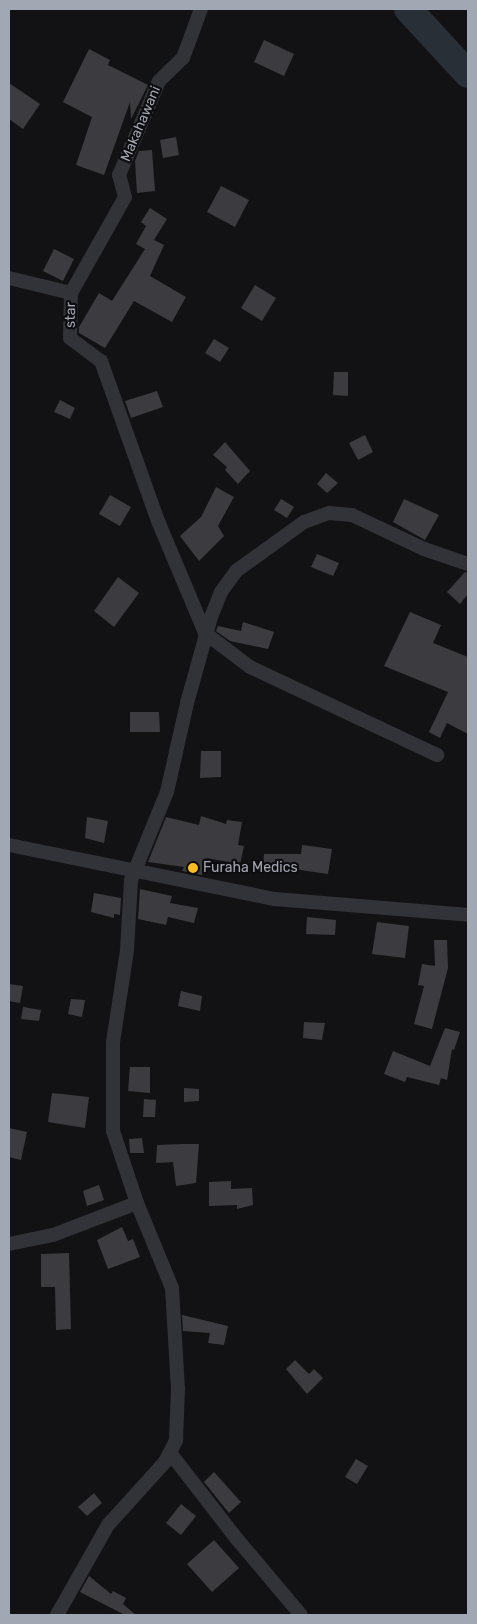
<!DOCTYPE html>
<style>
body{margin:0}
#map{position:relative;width:477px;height:1624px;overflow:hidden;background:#121113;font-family:Rubik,sans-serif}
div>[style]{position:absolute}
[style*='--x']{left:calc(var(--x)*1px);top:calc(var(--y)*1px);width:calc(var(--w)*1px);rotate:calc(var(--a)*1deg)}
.river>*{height:28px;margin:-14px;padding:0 14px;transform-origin:14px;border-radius:14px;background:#282f37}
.building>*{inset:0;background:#3c3c40}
.street>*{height:14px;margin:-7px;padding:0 7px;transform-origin:7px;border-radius:7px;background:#323338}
.dots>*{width:14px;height:14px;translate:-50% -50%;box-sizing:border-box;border:2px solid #0d0c0e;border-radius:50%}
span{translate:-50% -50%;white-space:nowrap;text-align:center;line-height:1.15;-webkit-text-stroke:4.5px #0d0c0e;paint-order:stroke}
.street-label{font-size:14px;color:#a2a7b4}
.poi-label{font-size:14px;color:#a2a7b4}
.left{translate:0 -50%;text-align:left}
.frame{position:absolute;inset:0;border:10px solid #a2a7b4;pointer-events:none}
</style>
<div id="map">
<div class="river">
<i style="--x:408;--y:9;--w:88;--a:47.3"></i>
</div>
<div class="building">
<i style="clip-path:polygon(264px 40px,294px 54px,284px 76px,254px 62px)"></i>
<i style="clip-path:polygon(89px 49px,110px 60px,108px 65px,148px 85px,131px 119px,130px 102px,104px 175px,76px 165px,92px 117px,63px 102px)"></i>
<i style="clip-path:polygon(9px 83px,40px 104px,23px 129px,9px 119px)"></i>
<i style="clip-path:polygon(176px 137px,179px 155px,163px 158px,160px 140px)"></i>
<i style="clip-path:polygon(152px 150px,155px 191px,137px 193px,135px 161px,139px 151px)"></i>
<i style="clip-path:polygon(221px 186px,249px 200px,235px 227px,207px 212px)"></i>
<i style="clip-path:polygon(150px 208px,167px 219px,154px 240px,164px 245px,150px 276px,186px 297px,172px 322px,134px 301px,105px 348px,79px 333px,79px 327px,99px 293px,112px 301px,145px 249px,136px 244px,146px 226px,141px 222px)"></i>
<i style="clip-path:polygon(54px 249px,74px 259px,63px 281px,43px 271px)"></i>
<i style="clip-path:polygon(255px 285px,276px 298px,262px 321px,241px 308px)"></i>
<i style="clip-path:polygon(214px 339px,229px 348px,220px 362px,205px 353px)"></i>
<i style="clip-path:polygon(334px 372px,348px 372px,348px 396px,333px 395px)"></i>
<i style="clip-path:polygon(157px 391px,163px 407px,131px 418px,125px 401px)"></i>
<i style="clip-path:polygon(60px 400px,75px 408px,70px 419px,54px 412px)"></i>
<i style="clip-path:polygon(365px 435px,373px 452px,358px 460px,349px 443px)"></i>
<i style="clip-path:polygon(225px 442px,250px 471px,238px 484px,225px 470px,227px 467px,213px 455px)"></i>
<i style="clip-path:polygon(326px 473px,338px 483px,327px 493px,317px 484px)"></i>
<i style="clip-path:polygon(216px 487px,234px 497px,218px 526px,224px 536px,199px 561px,180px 536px,201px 517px)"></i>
<i style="clip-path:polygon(110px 495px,131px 507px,120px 526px,99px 514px)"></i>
<i style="clip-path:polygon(281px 499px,294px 507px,287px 518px,274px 510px)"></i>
<i style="clip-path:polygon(404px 499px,439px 515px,425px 540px,393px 522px)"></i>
<i style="clip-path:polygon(317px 554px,339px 563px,333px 576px,311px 567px)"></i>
<i style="clip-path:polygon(465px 572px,468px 573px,468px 594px,460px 604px,447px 592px)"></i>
<i style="clip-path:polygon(118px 577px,139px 593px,114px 627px,94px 611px)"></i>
<i style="clip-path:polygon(410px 612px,441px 625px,433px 643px,468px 657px,468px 734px,447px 723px,440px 738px,429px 732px,448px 692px,384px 666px)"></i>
<i style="clip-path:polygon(243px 622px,274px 632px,268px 649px,230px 641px,216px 631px,218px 626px,241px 631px)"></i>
<i style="clip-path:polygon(130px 712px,159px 712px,160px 732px,130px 732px)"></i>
<i style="clip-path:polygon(201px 751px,221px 751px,221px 777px,200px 778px)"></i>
<i style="clip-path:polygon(201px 816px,226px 824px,227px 820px,242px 822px,238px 845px,244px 846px,240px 864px,206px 858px,202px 875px,182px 871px,184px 867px,148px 862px,166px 817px,199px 825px)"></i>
<i style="clip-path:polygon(87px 817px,108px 821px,104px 843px,85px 838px)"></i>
<i style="clip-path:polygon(302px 845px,332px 849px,328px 874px,293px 869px,293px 873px,262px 872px,264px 854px,301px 854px)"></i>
<i style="clip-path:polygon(140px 889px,172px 896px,170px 903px,198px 908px,194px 923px,168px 917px,166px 925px,138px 919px)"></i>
<i style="clip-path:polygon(94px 893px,121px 898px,120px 915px,114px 914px,114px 918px,91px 912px)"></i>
<i style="clip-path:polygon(307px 917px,336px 920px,335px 935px,306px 934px)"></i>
<i style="clip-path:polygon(377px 922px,409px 926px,405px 958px,372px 954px)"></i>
<i style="clip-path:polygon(434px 940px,447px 940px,448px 968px,432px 1029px,414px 1024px,424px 986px,418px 985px,422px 964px,435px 966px)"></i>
<i style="clip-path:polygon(9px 984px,23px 986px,20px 1003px,9px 1001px)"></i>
<i style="clip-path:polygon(181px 991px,202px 996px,200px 1011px,178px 1006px)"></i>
<i style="clip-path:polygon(71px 999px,85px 1000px,82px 1017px,68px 1014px)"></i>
<i style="clip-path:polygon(23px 1007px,41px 1010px,39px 1021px,21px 1019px)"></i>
<i style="clip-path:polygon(304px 1022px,325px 1023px,322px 1040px,303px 1038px)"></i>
<i style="clip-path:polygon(445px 1028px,460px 1032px,454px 1050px,452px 1049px,447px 1080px,441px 1078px,439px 1085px,407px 1077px,405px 1082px,384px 1074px,393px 1051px,430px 1066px)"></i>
<i style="clip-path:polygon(130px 1067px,150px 1067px,150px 1093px,128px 1091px)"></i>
<i style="clip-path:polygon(184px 1088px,199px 1089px,199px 1101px,184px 1102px)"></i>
<i style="clip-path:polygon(52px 1093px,89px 1097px,85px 1128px,48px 1122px)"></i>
<i style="clip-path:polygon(144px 1099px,156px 1100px,155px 1117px,143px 1117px)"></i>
<i style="clip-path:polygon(9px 1128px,27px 1132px,21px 1160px,9px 1157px)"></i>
<i style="clip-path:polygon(142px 1138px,144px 1153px,130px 1153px,129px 1139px)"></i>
<i style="clip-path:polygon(183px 1144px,199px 1144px,196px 1183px,176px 1186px,173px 1162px,156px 1163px,157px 1145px)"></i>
<i style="clip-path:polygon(231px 1181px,231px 1189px,252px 1188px,253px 1205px,237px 1209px,237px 1205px,209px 1206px,209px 1182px)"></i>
<i style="clip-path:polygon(99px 1185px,104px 1200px,87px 1206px,83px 1191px)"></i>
<i style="clip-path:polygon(122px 1227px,128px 1241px,133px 1239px,140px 1257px,108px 1269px,97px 1240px)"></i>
<i style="clip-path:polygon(69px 1253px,71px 1329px,56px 1330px,55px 1287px,41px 1287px,41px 1254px)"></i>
<i style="clip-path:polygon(182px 1315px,228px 1326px,224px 1345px,208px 1343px,210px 1333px,183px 1331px)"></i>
<i style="clip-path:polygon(295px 1360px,309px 1374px,314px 1369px,323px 1378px,307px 1394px,286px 1369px)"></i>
<i style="clip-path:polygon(356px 1459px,368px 1466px,357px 1484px,345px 1477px)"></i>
<i style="clip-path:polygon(214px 1472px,241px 1502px,229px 1513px,204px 1482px)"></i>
<i style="clip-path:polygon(94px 1493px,102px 1503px,87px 1516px,78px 1507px)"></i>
<i style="clip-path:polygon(181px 1504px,196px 1516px,181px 1535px,166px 1523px)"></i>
<i style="clip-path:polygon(214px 1540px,239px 1568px,212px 1592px,187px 1564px)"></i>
<i style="clip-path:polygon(89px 1576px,111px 1594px,113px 1591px,126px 1598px,123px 1604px,136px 1615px,125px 1615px,80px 1592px)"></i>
</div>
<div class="street">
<i style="--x:9;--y:278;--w:64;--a:13.6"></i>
<i style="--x:71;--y:293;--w:110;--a:-60.6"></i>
<i style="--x:125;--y:197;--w:23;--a:-105"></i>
<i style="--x:119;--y:175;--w:102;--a:-66.9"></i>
<i style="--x:159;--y:81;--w:33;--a:-44"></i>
<i style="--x:183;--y:58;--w:52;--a:-69.8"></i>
<i style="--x:71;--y:293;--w:45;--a:91.3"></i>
<i style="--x:70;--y:338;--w:39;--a:37"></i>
<i style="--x:101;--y:361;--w:170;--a:70.4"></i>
<i style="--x:158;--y:521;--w:121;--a:67.2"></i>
<i style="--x:205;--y:633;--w:56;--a:37.1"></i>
<i style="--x:250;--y:667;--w:207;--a:25.2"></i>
<i style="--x:9;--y:845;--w:271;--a:11.5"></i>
<i style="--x:275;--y:899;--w:194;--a:4.7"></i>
<i style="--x:9;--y:1244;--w:45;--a:-11.6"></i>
<i style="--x:53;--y:1235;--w:90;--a:-20.9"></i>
<i style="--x:171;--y:1454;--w:108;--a:52.2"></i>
<i style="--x:237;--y:1539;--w:99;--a:49.9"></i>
<i style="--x:57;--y:1615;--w:103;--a:-60.5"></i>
<i style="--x:108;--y:1525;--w:85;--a:-47.9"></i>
<i style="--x:165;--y:1462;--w:25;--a:-63"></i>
<i style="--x:176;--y:1440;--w:51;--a:-87.8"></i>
<i style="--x:178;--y:1389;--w:101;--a:-93.4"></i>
<i style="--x:172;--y:1288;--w:92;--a:-112.4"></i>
<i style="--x:137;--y:1203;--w:76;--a:-108.4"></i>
<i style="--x:113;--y:1131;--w:89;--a:-90"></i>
<i style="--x:113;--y:1042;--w:93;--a:-81.3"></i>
<i style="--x:127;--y:950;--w:70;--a:-86.7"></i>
<i style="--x:131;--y:880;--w:95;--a:-67.8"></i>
<i style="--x:167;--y:792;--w:91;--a:-77.3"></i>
<i style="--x:187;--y:703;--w:89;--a:-74.4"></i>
<i style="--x:211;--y:617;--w:27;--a:-68"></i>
<i style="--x:221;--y:592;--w:26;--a:-54"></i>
<i style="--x:236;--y:571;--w:84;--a:-35.8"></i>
<i style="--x:304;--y:522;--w:27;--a:-20"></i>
<i style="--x:329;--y:513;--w:23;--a:5"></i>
<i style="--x:352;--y:515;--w:80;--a:25.3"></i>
<i style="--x:424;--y:549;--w:46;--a:18.8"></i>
</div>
<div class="dots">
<i style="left:193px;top:868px;background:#f8bd25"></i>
</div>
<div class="street-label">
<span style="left:141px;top:124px;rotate:-67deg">Makahawani</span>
<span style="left:71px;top:315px;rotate:-89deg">star</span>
</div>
<div class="poi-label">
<span class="left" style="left:203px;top:868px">Furaha Medics</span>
</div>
<div class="frame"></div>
</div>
